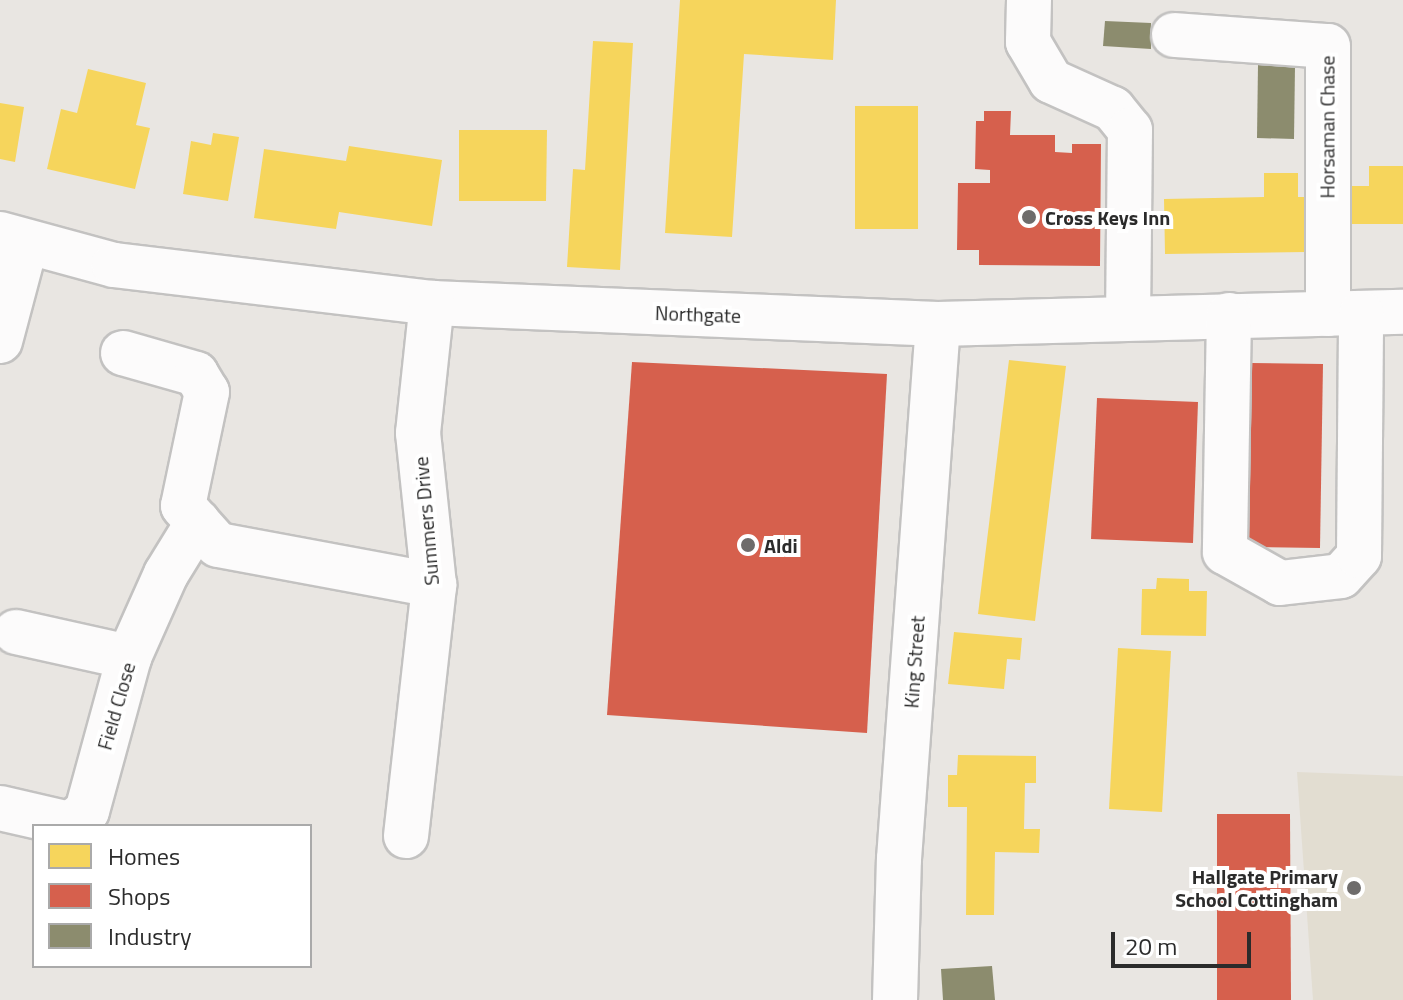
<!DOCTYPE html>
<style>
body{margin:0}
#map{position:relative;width:1403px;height:1000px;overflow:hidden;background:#e9e6e2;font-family:"Titillium Web",sans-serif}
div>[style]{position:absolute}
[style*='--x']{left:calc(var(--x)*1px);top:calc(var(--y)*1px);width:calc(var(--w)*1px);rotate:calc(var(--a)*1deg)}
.education>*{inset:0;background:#e2ddd1}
.homes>*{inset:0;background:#f6d55c}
.shops>*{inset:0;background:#d6604d}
.industry>*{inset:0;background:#8c8c6e}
.roads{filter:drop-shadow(2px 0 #c3c2c1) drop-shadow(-2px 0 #c3c2c1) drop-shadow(0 2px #c3c2c1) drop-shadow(0 -2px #c3c2c1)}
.minor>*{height:44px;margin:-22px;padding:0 22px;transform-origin:22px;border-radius:22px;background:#fcfbfb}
.dots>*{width:22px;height:22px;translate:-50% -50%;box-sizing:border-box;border:4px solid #fff;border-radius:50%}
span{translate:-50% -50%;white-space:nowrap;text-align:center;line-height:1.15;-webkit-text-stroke:8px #fff;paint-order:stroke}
.street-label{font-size:20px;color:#2b2b2b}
.poi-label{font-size:20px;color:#2b2b2b;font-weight:700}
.left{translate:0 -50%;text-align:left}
.right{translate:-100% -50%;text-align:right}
.legend{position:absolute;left:32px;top:824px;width:280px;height:144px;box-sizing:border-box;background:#fff;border:2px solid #aaa;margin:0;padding:10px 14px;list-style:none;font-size:24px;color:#2b2b2b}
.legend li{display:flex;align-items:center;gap:16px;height:40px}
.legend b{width:40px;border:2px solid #aaa}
.scale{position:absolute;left:1111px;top:932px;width:140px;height:36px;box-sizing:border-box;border:4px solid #2b2b2b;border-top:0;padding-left:10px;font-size:24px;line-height:28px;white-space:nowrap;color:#2b2b2b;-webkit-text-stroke:6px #fff;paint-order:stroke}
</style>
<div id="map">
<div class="education">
<i style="clip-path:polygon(1297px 772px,1403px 776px,1403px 1000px,1313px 1000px)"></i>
</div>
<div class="homes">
<i style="clip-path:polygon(680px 0,836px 0,833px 60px,744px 54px,732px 237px,665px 233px)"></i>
<i style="clip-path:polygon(593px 41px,633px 43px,620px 270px,567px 267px,573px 169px,585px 170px)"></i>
<i style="clip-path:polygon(88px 69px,146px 83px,136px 125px,150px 128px,135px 189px,47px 169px,61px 109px,77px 113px)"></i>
<i style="clip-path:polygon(0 103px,24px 107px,15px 162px,0 159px)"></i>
<i style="clip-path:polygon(855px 106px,918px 106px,918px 229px,855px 229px)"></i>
<i style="clip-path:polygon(459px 130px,547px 130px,546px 201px,459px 201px)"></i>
<i style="clip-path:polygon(213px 133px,239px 137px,228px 201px,183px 194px,191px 141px,211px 145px)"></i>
<i style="clip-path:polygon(349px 146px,442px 160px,432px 226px,339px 212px,336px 229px,254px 218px,264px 149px,346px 161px)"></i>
<i style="clip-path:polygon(1369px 166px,1403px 166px,1403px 224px,1352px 224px,1351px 186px,1369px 186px)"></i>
<i style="clip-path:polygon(1264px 173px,1298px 173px,1298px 197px,1305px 197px,1306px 252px,1165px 254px,1164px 199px,1264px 197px)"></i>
<i style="clip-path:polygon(1009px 360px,1066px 366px,1035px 621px,978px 614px)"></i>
<i style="clip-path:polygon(1157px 578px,1189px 579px,1189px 591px,1207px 591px,1206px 636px,1141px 635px,1142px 589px,1156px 589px)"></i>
<i style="clip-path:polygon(954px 632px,1022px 638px,1020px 660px,1007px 659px,1004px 689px,948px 684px)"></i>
<i style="clip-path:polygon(1118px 648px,1171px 651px,1162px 812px,1109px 809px)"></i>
<i style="clip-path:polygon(958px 755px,1036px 756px,1036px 783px,1025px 783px,1024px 829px,1040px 829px,1039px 853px,995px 852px,994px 915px,966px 915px,967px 807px,948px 807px,948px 775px,957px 775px)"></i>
</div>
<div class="shops">
<i style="clip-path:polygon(984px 111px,1011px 111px,1010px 135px,1055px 135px,1055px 152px,1072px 153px,1072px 144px,1101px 144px,1100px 266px,979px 265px,979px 250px,957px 250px,958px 183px,990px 183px,990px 170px,975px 169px,976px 121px,984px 121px)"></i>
<i style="clip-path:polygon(632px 362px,887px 374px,867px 733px,607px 715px)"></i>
<i style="clip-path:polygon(1251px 363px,1323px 364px,1320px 548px,1248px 547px)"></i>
<i style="clip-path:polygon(1097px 398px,1198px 402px,1193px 543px,1091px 539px)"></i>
<i style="clip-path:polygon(1217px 814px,1290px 814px,1291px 1000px,1217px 1000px)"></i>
</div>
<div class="industry">
<i style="clip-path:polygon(1105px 21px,1151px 23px,1151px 49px,1103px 46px)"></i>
<i style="clip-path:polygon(1258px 65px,1295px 66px,1294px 139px,1257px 138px)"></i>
<i style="clip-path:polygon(992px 966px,995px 1000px,943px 1000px,941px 969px)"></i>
</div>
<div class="roads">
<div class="minor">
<i style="--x:1029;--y:0;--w:42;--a:91.4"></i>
<i style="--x:1028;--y:42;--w:45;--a:59.5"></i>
<i style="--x:1051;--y:81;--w:68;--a:24.3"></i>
<i style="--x:1113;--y:109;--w:27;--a:51"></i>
<i style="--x:1130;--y:130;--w:187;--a:90.6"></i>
<i style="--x:1174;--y:35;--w:154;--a:4.1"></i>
<i style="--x:1328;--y:46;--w:268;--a:90"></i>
<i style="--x:0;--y:234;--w:118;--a:15.2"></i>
<i style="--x:114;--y:265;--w:320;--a:6.8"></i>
<i style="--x:432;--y:303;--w:506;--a:2.38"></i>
<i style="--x:938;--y:324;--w:465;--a:-1.5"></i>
<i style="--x:1229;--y:315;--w:237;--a:91"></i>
<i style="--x:1225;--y:552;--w:63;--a:29.4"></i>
<i style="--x:1280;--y:583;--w:61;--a:-6.5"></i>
<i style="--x:1341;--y:576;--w:27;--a:-48"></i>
<i style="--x:1359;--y:556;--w:243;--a:-89.5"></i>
<i style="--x:0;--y:341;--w:101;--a:-75.1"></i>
<i style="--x:123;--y:353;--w:76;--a:16"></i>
<i style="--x:196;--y:374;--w:21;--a:59"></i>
<i style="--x:207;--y:392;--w:116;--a:101.9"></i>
<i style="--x:183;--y:506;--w:52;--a:48.1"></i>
<i style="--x:218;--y:545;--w:220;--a:10.5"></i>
<i style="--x:16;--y:632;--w:116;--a:12.5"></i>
<i style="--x:0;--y:808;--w:72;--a:12.9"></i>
<i style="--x:70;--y:824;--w:21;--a:-37"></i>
<i style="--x:87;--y:811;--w:160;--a:-74.7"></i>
<i style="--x:129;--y:657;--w:91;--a:-66"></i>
<i style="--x:166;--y:574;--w:61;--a:-58.4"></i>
<i style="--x:406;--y:836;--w:253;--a:-83.6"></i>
<i style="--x:434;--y:585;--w:153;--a:-96"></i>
<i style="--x:418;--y:433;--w:131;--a:-83.9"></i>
<i style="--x:895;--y:1000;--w:141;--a:-88.4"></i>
<i style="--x:899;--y:859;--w:536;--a:-85.83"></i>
</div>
</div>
<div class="dots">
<i style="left:1029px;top:217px;background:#6e6c6b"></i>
<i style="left:748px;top:545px;background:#6e6c6b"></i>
<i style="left:1354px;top:888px;background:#6e6c6b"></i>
</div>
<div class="street-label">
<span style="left:1327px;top:127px;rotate:-90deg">Horsaman Chase</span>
<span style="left:698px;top:314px;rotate:2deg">Northgate</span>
<span style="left:426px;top:521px;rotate:-95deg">Summers Drive</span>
<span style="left:914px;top:662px;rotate:-86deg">King Street</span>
<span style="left:116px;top:706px;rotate:-74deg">Field Close</span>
</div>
<div class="poi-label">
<span class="left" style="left:1045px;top:217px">Cross Keys Inn</span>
<span class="left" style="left:764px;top:545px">Aldi</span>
<span class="right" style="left:1338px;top:888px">Hallgate Primary<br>School Cottingham</span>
</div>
<ul class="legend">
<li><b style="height:22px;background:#f6d55c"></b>Homes</li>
<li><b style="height:22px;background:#d6604d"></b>Shops</li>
<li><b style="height:22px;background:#8c8c6e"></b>Industry</li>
</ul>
<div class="scale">20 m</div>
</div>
